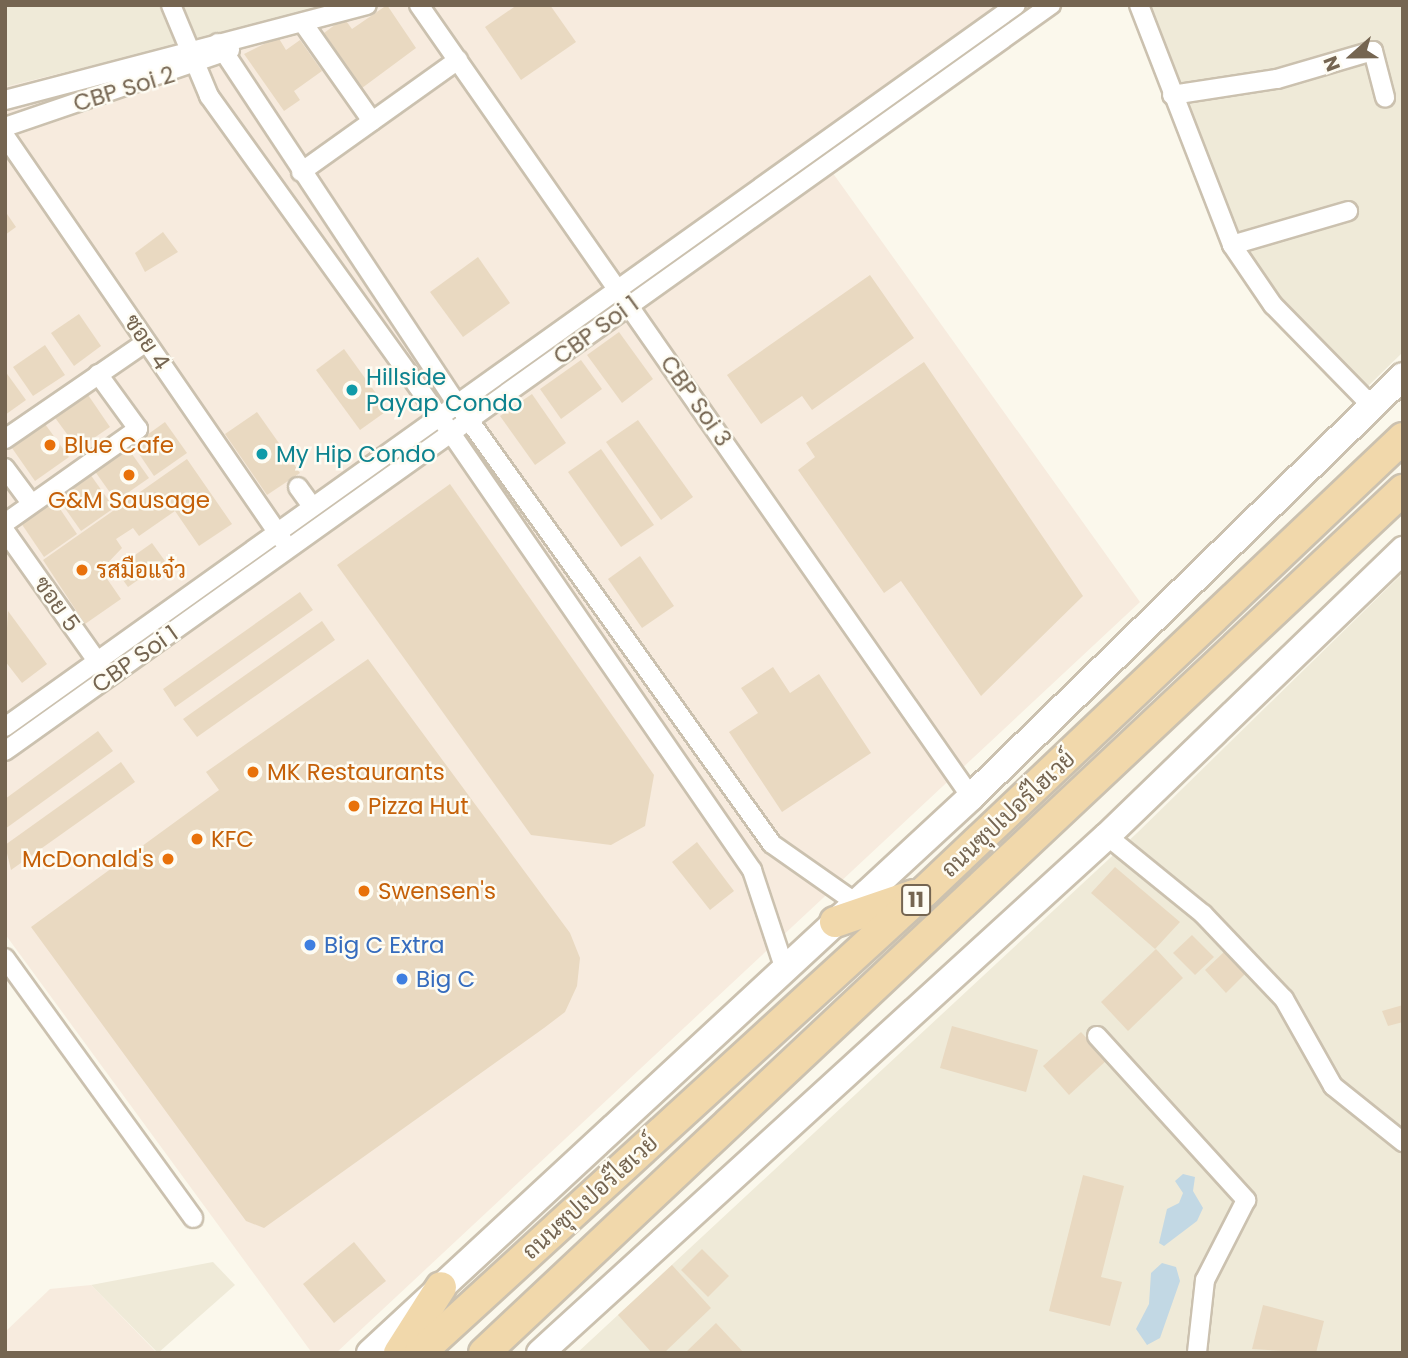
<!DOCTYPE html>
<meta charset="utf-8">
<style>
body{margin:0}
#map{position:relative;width:1408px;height:1358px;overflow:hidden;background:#fbf8ec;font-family:Poppins,Sarabun,sans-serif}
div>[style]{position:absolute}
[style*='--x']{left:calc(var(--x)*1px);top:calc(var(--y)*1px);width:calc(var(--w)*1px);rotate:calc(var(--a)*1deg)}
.residential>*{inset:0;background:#efead8}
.commercial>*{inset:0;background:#f7ebde}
.water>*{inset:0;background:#c2d8e4}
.building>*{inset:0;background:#e9d9c1}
.roads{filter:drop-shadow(2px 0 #cbc1af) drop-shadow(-2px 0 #cbc1af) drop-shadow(0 2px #cbc1af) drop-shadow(0 -2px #cbc1af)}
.minor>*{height:18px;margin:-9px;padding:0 9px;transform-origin:9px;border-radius:9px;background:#fff}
.secondary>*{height:26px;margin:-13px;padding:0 13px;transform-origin:13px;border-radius:13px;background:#fff}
.trunk>*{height:30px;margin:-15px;padding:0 15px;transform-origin:15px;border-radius:15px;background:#f1d8ab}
.dots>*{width:19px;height:19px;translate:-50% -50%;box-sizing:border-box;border:4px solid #fefcf3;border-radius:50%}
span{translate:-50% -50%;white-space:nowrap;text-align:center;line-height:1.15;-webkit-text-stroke:5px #fefcf3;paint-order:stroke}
.shield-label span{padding:2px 5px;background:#fefcf3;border:2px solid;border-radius:5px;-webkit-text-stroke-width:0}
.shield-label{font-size:21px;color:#756551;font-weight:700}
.street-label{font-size:23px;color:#756551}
.culture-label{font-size:23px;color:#0d838f}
.left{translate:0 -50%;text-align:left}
.food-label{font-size:23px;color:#c56008}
.right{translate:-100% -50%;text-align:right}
.shop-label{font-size:23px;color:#366cbe}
.frame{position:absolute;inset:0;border:7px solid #756551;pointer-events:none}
.north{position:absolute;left:1317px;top:21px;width:70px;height:70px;-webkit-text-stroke:5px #fefcf3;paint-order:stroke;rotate:249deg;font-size:19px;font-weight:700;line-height:28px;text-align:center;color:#756551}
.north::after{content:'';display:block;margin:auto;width:24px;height:32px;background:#756551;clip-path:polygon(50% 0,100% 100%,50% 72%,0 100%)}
</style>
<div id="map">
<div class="residential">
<i style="clip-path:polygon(5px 5px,339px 5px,5px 87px)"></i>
<i style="clip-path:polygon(1143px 5px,1403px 5px,1403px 352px,1363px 391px,1304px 333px,1233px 241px)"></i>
<i style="clip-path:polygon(1403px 573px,1403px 1353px,577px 1353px,1137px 833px)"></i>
<i style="clip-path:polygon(213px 1262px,235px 1285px,158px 1353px,91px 1285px)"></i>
</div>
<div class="commercial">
<i style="clip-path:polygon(339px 5px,998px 5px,812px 144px,1140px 602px,336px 1353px,312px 1353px,5px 934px,5px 87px)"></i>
<i style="clip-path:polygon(91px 1285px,157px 1353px,5px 1353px,5px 1332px,50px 1289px)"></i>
</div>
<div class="water">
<i style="clip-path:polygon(1183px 1174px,1195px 1177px,1193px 1191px,1203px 1208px,1197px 1221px,1164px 1246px,1159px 1243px,1167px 1209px,1179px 1203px,1183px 1193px,1175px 1181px)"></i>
<i style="clip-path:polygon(1162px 1263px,1176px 1267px,1180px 1281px,1160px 1338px,1147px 1345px,1136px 1329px,1149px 1304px,1151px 1273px)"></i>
</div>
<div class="building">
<i style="clip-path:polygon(387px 5px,416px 48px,362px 88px,324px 33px,344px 18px,352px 29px)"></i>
<i style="clip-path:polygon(517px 5px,550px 5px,576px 42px,521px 80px,485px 27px)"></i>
<i style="clip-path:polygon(278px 37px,286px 50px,300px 40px,322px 71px,294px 91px,300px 100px,284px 111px,244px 54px)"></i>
<i style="clip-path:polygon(5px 211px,16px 227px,5px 235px)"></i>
<i style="clip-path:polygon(163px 232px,178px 252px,145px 272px,135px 253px)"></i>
<i style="clip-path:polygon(478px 257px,510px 303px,463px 337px,430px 292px)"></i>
<i style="clip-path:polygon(870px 275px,914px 338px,812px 410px,802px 396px,761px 424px,727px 375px)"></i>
<i style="clip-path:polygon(79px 314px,101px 346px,74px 366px,51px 333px)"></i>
<i style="clip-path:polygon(619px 332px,653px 379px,622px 403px,587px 355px)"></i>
<i style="clip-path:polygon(45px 345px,65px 375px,33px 396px,13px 367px)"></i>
<i style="clip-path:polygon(344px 349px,388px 410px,360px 430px,316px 370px)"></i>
<i style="clip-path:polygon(581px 360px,602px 389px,561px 419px,540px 389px)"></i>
<i style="clip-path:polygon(924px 362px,1083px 596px,981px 696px,901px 581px,884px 593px,798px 470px,815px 457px,806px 443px)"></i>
<i style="clip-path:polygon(5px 371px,26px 400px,5px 415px)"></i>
<i style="clip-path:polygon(86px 392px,110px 427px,78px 449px,53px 415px)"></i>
<i style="clip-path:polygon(532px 394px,566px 443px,535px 465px,500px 416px)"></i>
<i style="clip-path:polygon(257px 412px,300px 473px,267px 495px,225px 434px)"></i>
<i style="clip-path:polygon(638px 420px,693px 497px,661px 520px,606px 442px)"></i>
<i style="clip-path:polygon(165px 422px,187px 453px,154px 476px,133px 445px)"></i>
<i style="clip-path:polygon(45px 424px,69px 457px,35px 481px,12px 448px)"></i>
<i style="clip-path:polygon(127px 447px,149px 478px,116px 501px,94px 470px)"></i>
<i style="clip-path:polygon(601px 449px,654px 525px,621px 547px,568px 472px)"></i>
<i style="clip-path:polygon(187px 459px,232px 524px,199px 546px,175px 511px,139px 536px,133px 528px,116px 539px,122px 548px,101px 570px,121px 599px,85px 624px,43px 560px)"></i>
<i style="clip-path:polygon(90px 474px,114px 508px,81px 531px,57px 497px)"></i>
<i style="clip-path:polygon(450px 484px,654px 775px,645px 826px,611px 845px,531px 835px,337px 565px)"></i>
<i style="clip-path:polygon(54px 500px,77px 534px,44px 557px,21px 523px)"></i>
<i style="clip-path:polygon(152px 543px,165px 561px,128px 587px,115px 569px)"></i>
<i style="clip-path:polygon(640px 556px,674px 606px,642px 628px,608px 579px)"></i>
<i style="clip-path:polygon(300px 592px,313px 610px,175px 707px,163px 689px)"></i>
<i style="clip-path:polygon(8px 611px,47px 664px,22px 683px,5px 661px)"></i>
<i style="clip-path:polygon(322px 621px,335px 640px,197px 737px,183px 719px)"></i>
<i style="clip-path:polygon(368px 659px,570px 933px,580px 958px,577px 986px,565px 1012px,544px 1028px,264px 1228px,246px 1221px,31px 927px,219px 790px,206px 772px)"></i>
<i style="clip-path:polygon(773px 667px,790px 693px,819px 674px,871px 753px,782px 812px,729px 732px,758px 713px,741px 688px)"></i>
<i style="clip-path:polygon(98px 731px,113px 751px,5px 829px,5px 799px)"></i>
<i style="clip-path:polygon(121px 762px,135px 782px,11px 870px,5px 845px)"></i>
<i style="clip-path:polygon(697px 842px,734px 891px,710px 910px,672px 862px)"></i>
<i style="clip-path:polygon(1115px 867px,1180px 922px,1155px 949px,1091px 893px)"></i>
<i style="clip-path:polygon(1192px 935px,1214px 957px,1195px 975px,1173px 953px)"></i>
<i style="clip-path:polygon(1156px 949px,1183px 978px,1128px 1031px,1101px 1002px)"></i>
<i style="clip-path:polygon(1224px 952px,1245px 974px,1226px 993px,1205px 970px)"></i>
<i style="clip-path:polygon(1403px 1005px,1403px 1022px,1388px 1026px,1382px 1011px)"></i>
<i style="clip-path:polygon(952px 1026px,1038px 1050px,1026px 1092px,940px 1068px)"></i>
<i style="clip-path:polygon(1081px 1032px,1107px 1060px,1069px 1095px,1043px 1066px)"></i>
<i style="clip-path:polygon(1083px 1175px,1124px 1186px,1101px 1277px,1122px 1282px,1110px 1326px,1049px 1311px)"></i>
<i style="clip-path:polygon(354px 1242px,386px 1281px,334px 1323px,303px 1284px)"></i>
<i style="clip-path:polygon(702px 1249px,729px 1276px,708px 1297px,681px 1270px)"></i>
<i style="clip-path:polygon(672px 1265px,711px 1308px,664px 1353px,652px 1353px,618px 1315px)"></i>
<i style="clip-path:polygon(1263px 1305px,1324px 1321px,1316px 1353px,1252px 1349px)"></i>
<i style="clip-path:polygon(716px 1323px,744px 1353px,685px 1353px)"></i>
</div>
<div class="roads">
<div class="minor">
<i style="--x:171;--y:5;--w:99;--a:67.3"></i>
<i style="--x:209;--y:96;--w:415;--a:54.3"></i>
<i style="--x:451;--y:433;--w:531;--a:55.44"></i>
<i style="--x:752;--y:870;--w:102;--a:71.7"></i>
<i style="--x:419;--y:5;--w:965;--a:55.12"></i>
<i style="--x:1139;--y:5;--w:257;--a:68.8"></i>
<i style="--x:1232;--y:245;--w:73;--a:55.7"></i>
<i style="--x:1273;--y:305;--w:143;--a:45.6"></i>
<i style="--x:303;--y:23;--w:120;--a:54.9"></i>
<i style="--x:218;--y:43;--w:431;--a:56.5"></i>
<i style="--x:456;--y:402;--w:543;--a:54.44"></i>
<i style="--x:772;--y:844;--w:103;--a:35.1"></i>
<i style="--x:1172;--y:95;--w:106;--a:-8.7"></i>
<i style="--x:1277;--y:79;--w:100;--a:-16.3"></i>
<i style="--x:1373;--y:51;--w:48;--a:75.4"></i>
<i style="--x:5;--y:100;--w:374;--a:-14.7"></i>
<i style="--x:5;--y:127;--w:238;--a:-18.9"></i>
<i style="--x:5;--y:136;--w:490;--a:55.5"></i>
<i style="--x:301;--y:172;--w:193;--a:-35.5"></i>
<i style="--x:1232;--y:245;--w:121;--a:-16.3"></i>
<i style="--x:5;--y:439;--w:171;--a:-34.5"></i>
<i style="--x:5;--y:468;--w:44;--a:53.4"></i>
<i style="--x:298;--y:487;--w:24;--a:54"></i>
<i style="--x:5;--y:523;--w:163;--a:-35.3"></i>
<i style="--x:138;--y:429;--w:68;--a:-126"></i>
<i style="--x:5;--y:531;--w:168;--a:54.7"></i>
<i style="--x:5;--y:727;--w:1242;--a:-35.53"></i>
<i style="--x:5;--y:751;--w:1285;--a:-35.5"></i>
<i style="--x:1107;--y:836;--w:124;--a:39.1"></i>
<i style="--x:1203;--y:914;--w:117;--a:46.4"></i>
<i style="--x:1284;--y:999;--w:100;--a:60.6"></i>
<i style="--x:1333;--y:1086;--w:90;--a:38.7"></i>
<i style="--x:5;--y:958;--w:321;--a:54.1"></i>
<i style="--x:1097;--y:1036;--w:222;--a:47.7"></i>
<i style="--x:1246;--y:1200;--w:90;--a:117.1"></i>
<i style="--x:1205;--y:1280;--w:73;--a:96.3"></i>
</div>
<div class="secondary">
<i style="--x:370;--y:1353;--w:819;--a:-42.77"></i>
<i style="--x:971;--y:797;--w:603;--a:-44.26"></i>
<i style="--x:540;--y:1353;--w:767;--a:-42.36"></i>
<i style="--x:1107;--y:836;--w:412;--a:-44"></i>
</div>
<div class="trunk">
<i style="--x:835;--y:922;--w:83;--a:-18.9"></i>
<i style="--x:399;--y:1353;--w:78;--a:-57.5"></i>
<i style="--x:420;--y:1353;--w:683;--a:-42.45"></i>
<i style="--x:924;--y:892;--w:660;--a:-43.47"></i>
<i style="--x:484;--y:1353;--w:1261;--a:-43.2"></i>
</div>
</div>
<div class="dots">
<i style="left:352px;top:390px;background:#0f9aa8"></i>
<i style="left:50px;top:445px;background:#e8710a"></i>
<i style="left:262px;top:454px;background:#0f9aa8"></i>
<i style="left:129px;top:475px;background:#e8710a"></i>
<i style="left:82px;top:570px;background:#e8710a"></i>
<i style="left:253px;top:772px;background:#e8710a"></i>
<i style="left:354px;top:806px;background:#e8710a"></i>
<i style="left:197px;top:839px;background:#e8710a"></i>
<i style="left:168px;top:859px;background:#e8710a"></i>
<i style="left:364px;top:891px;background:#e8710a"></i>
<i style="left:310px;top:945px;background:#3f7fe0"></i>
<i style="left:402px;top:979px;background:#3f7fe0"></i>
</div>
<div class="shield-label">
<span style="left:916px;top:900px">11</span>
</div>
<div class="street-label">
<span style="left:124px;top:89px;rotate:-17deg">CBP Soi 2</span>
<span style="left:596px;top:330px;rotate:-36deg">CBP Soi 1</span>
<span style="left:147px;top:342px;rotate:56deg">ซอย 4</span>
<span style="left:696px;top:401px;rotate:55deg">CBP Soi 3</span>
<span style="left:57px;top:604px;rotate:55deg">ซอย 5</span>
<span style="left:135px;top:659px;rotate:-35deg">CBP Soi 1</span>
<span style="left:1008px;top:814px;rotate:-43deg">ถนนซุปเปอร์ไฮเวย์</span>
<span style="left:590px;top:1197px;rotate:-42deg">ถนนซุปเปอร์ไฮเวย์</span>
</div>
<div class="culture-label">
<span class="left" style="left:366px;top:390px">Hillside<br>Payap Condo</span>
<span class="left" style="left:276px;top:454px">My Hip Condo</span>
</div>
<div class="food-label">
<span class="left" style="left:64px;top:445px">Blue Cafe</span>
<span style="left:129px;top:500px">G&amp;M Sausage</span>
<span class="left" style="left:96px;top:570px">รสมือแจ๋ว</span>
<span class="left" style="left:267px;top:772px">MK Restaurants</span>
<span class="left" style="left:368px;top:806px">Pizza Hut</span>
<span class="left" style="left:211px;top:839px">KFC</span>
<span class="right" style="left:154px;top:859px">McDonald's</span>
<span class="left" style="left:378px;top:891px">Swensen's</span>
</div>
<div class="shop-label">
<span class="left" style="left:324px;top:945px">Big C Extra</span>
<span class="left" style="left:416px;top:979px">Big C</span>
</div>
<div class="frame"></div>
<div class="north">N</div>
</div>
